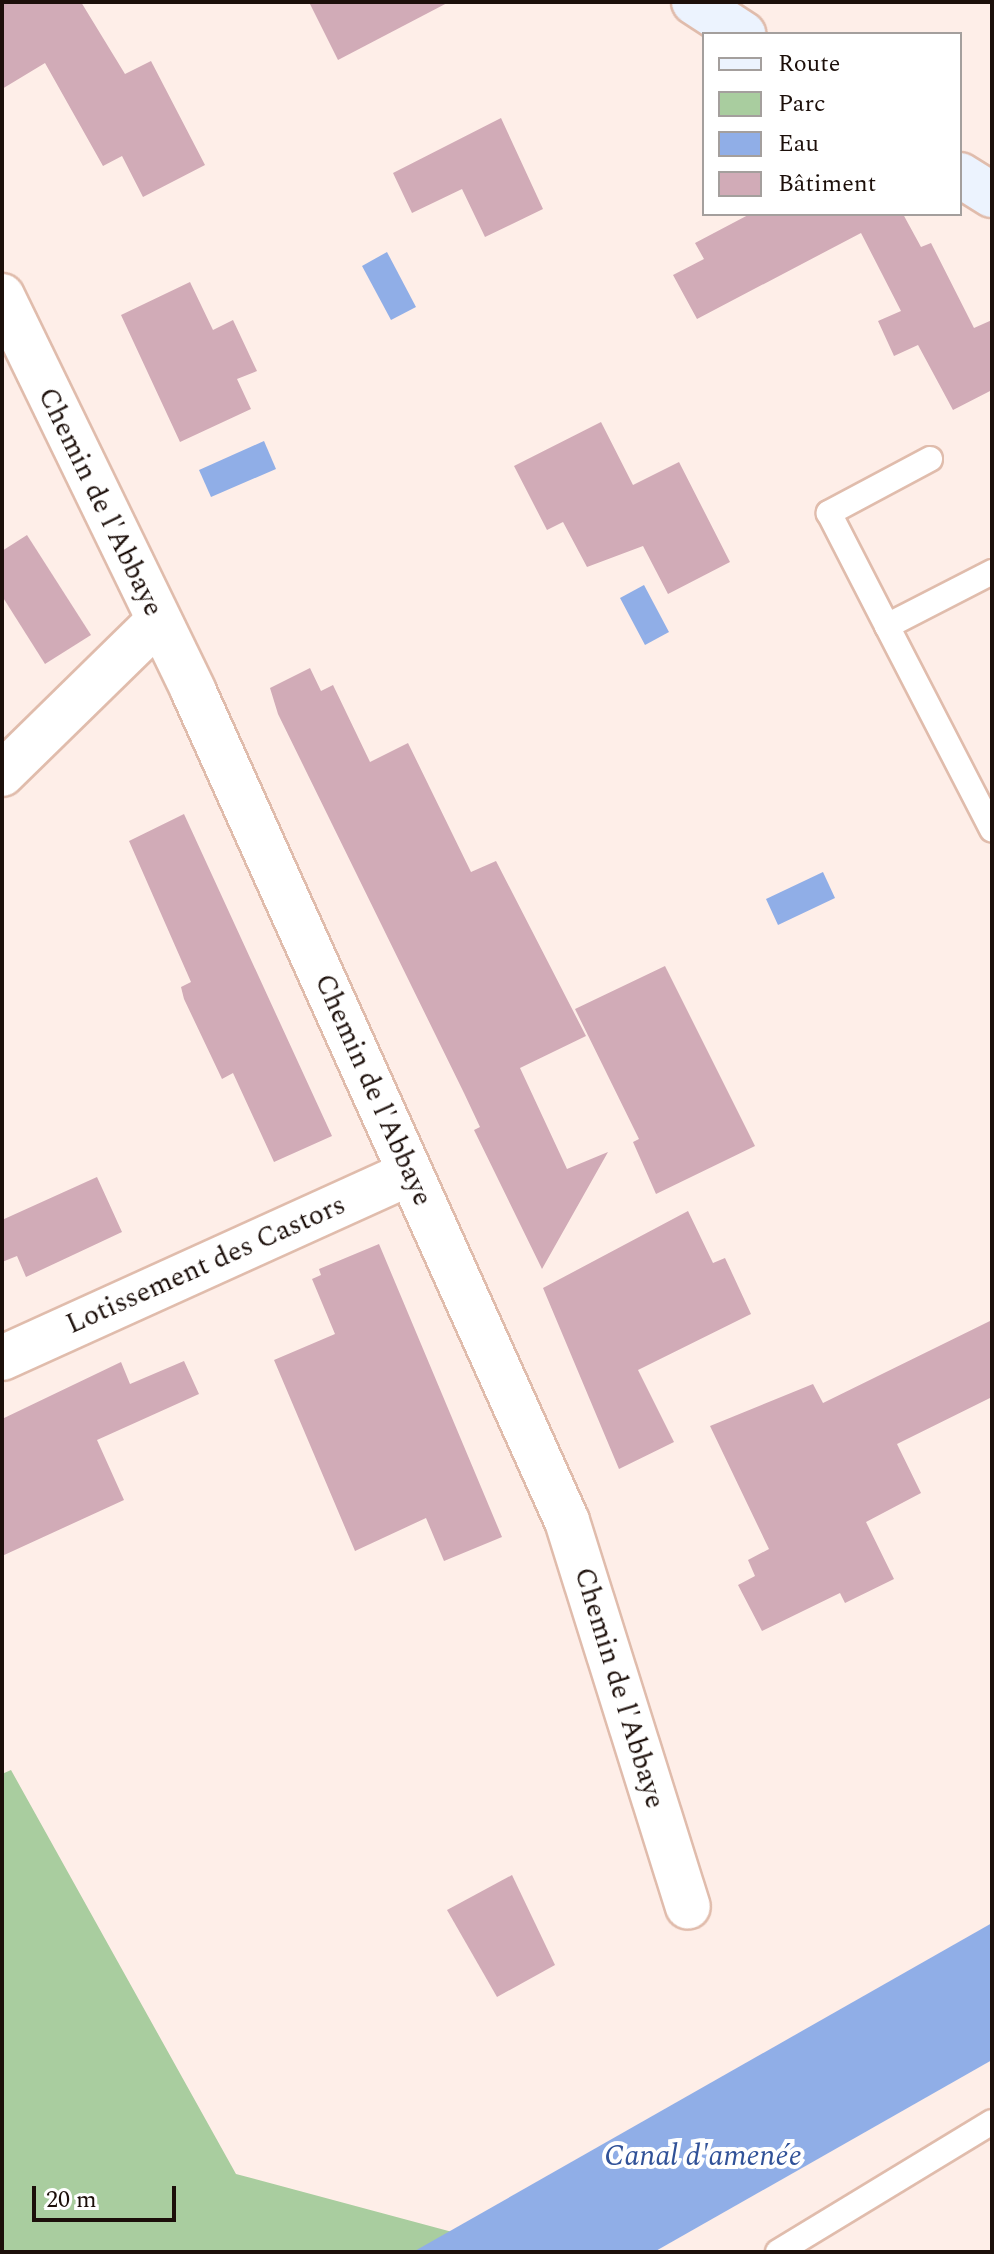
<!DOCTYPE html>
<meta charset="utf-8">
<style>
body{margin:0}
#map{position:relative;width:994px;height:2254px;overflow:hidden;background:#feeee8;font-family:Spectral,serif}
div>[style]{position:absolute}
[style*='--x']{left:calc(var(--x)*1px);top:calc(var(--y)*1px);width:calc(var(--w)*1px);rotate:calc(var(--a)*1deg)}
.green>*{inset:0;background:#a9cd9f}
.water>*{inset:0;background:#90aee7}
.building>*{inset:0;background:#d1abb7}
.roads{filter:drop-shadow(2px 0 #e0bcac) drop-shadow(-2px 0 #e0bcac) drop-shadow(0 2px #e0bcac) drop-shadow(0 -2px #e0bcac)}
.service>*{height:24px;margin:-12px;padding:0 12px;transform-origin:12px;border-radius:12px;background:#fff}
.minor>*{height:44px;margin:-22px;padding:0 22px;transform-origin:22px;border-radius:22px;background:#fff}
.secondary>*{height:44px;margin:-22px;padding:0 22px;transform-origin:22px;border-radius:22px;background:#ecf3fe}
span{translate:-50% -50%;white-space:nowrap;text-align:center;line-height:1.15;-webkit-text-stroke:8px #fff;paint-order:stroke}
.street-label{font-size:28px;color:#1c0f0a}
.water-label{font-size:30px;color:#315298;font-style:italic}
.frame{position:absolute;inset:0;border:4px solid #1c0f0a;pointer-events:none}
.legend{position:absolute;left:702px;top:32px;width:260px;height:184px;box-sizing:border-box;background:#fff;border:2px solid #a49f9d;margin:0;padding:10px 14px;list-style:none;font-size:24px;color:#1c0f0a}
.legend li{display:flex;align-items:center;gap:16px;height:40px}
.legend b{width:40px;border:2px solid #a49f9d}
.scale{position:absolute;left:32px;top:2186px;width:144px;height:36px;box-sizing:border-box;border:4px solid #1c0f0a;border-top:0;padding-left:10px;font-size:24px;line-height:28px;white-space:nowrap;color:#1c0f0a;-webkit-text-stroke:6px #fff;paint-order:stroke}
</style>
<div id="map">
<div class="green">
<i style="clip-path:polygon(11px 1770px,236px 2174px,527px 2252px,2px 2252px,2px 1774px)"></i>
</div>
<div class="water">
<i style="clip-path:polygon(387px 252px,416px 307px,391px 320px,362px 266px)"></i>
<i style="clip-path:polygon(264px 441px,276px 469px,211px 497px,199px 470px)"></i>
<i style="clip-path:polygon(644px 585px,669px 632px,645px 645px,620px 598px)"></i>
<i style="clip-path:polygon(823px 872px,835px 898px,778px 925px,766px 899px)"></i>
<i style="clip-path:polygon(992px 1923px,992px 2060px,654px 2252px,413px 2252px)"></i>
</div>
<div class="building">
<i style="clip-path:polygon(2px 2px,81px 2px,125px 74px,151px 61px,205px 165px,143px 197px,122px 156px,103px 166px,45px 63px,2px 89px)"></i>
<i style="clip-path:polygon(309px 2px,449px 2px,338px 60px)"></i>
<i style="clip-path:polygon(501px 118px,543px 209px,485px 237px,462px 189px,412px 213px,393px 173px)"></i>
<i style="clip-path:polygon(750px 214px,903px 214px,921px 247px,931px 243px,974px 328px,992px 320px,992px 390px,953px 410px,918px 345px,894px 356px,878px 321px,901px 311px,861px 233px,697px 319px,673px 275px,704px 259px,695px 243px)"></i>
<i style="clip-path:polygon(190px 282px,213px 330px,233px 320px,257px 371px,237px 379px,251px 409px,180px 442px,121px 315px)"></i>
<i style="clip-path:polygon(601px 422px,633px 485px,679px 462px,730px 562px,668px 594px,643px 546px,587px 567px,563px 522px,547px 530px,514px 466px)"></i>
<i style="clip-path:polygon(27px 535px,91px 635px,45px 664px,2px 596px,2px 551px)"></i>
<i style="clip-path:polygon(310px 668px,321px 691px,333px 685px,370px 762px,408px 743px,471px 872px,496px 861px,586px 1036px,520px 1068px,567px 1169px,608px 1152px,542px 1269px,474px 1130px,480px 1127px,464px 1093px,278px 714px,270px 688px)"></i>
<i style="clip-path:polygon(184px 814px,332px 1136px,274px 1162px,233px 1073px,222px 1079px,184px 999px,181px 987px,191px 982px,129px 841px)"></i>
<i style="clip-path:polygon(665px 966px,755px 1146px,656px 1194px,633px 1142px,639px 1139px,575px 1009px)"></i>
<i style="clip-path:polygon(97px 1177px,122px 1232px,26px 1277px,17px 1256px,2px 1262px,2px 1220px)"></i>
<i style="clip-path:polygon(688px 1211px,713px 1263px,725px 1258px,751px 1314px,638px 1370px,674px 1442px,619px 1469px,543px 1288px)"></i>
<i style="clip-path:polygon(379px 1244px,502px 1537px,444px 1561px,426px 1518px,355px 1551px,274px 1360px,335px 1334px,312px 1279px,321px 1275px,319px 1269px)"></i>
<i style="clip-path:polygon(992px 1320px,992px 1397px,897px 1444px,921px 1493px,866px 1522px,894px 1579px,845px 1603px,840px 1593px,762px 1631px,738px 1585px,755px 1576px,748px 1560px,769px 1549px,710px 1426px,813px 1384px,823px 1403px)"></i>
<i style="clip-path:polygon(184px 1361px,199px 1394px,97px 1440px,124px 1500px,2px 1556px,2px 1419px,121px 1362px,130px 1384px)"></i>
<i style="clip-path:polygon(512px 1875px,555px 1965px,497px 1997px,447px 1910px)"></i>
</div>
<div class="roads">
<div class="service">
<i style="--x:930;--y:459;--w:115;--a:151.9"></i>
<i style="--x:829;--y:513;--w:127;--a:62.8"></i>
<i style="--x:887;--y:626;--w:118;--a:-27.2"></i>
<i style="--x:887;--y:626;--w:229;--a:62.7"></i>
<i style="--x:778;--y:2252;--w:250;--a:-31.3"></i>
</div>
<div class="minor">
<i style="--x:2;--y:296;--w:438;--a:64.1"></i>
<i style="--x:193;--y:690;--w:911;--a:65.77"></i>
<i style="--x:567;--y:1521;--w:404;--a:72.6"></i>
<i style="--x:2;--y:774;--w:217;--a:-44.4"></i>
<i style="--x:2;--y:1358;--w:448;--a:-24.4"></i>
</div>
<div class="secondary">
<i style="--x:694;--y:2;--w:59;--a:33.1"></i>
<i style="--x:960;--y:175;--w:38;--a:32"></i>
</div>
</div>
<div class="street-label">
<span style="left:100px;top:502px;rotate:64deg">Chemin de l'Abbaye</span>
<span style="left:373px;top:1090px;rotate:66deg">Chemin de l'Abbaye</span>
<span style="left:206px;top:1265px;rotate:-24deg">Lotissement des Castors</span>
<span style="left:619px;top:1688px;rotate:73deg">Chemin de l'Abbaye</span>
</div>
<div class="water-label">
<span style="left:703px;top:2156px">Canal d'amenée</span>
</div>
<div class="frame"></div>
<ul class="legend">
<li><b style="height:10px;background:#ecf3fe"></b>Route</li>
<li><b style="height:22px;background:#a9cd9f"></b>Parc</li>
<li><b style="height:22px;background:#90aee7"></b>Eau</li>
<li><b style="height:22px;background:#d1abb7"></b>Bâtiment</li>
</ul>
<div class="scale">20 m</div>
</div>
